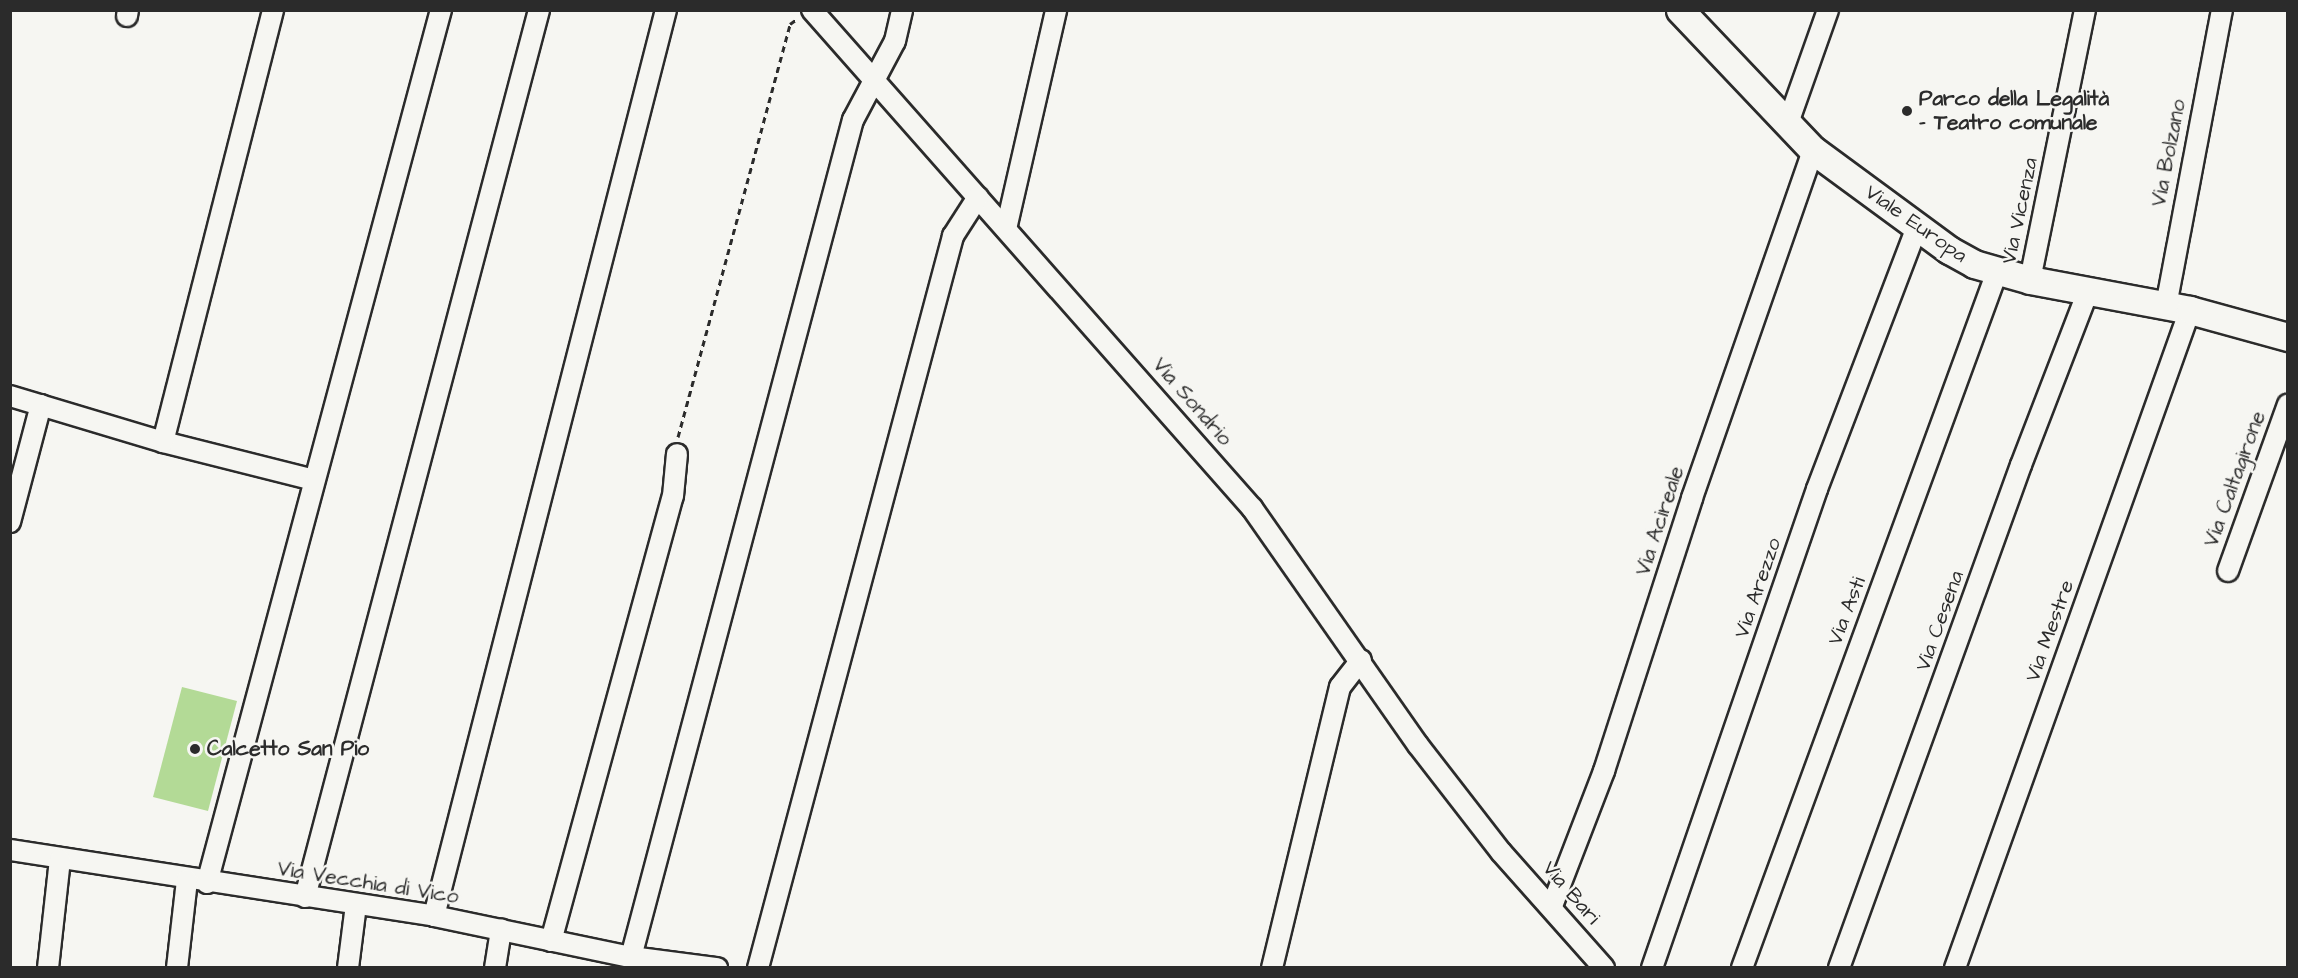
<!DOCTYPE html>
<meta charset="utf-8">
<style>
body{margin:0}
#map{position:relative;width:2298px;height:978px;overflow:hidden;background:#f6f6f2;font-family:"Architects Daughter",sans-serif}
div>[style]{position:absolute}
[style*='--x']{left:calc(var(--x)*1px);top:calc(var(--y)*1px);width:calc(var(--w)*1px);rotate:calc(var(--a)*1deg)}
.green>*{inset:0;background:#b3da96}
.path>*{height:3px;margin-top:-1.5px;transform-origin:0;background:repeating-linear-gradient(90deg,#2b2b2b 0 6px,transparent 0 10.5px)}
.roads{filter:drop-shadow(2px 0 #2b2b2b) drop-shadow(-2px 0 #2b2b2b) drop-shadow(0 2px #2b2b2b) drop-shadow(0 -2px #2b2b2b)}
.street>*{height:20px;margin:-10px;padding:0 10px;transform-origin:10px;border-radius:10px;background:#f6f6f2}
.secondary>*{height:27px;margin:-13.5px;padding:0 13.5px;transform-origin:13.5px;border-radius:13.5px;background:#f6f6f2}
.dots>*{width:16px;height:16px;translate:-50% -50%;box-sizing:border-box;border:3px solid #f6f6f2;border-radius:50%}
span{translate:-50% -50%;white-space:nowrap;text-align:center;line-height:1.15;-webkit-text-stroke:5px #f6f6f2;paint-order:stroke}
.poi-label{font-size:21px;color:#2b2b2b;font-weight:700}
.left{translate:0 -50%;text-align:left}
.street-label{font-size:21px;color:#2b2b2b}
.frame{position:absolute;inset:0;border:12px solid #2b2b2b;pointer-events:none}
</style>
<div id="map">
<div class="green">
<i style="clip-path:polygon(182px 687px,237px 701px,208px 811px,153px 797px)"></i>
</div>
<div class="path">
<i style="--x:678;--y:437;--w:428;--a:-74.8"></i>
<i style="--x:790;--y:24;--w:9;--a:-36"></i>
</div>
<div class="roads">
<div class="street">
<i style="--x:812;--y:10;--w:665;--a:48.54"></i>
<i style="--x:1252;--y:508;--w:289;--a:55"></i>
<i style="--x:1418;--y:745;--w:135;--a:52.2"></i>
<i style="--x:1501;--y:852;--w:155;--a:48.4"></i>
<i style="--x:127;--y:16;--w:6;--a:-81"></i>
<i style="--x:1788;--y:123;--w:120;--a:-70.5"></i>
<i style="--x:1006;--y:229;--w:225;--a:-77.1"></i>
<i style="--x:2030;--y:280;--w:276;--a:-78.5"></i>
<i style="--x:2166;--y:306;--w:301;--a:-79.3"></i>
<i style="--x:10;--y:396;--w:160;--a:16.7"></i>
<i style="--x:163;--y:442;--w:156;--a:14.1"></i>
<i style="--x:163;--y:442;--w:446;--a:-75.7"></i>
<i style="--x:10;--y:522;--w:121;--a:-75.2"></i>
<i style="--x:2228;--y:571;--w:177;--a:-70.2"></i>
<i style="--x:10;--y:850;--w:429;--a:8.8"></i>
<i style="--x:434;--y:916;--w:201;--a:11.8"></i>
<i style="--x:631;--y:957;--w:87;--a:7.3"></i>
<i style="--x:207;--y:883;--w:904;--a:-75"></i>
<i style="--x:305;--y:897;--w:917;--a:-75.22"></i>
<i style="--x:1552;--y:906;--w:145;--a:-68.9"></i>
<i style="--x:1604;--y:771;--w:287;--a:-72.1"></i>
<i style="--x:1692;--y:498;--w:368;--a:-70.8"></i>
<i style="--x:434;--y:916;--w:935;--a:-75.64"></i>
<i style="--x:551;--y:941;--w:461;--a:-74.7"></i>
<i style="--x:673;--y:496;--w:42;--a:-84.6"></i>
<i style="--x:631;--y:957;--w:866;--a:-75.15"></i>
<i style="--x:853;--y:120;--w:89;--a:-62"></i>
<i style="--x:895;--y:41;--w:32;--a:-77"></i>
<i style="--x:48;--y:968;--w:109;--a:-83.7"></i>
<i style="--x:177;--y:968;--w:89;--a:-83.5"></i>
<i style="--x:348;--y:968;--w:64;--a:-82.8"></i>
<i style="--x:495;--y:968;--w:39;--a:-81"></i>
<i style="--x:758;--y:968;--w:758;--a:-75.08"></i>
<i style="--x:953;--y:236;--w:46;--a:-57.3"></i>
<i style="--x:1272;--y:968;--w:289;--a:-76.4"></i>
<i style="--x:1340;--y:687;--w:34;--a:-52"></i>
<i style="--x:1652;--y:968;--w:507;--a:-70.99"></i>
<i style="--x:1817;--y:489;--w:280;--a:-69.1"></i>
<i style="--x:1742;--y:968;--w:741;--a:-69.88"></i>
<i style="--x:1839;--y:968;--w:535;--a:-70.11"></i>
<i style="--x:2021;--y:465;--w:186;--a:-68.9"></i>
<i style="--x:1955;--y:968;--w:699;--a:-70.35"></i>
</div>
<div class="secondary">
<i style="--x:1680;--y:10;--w:193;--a:46.5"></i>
<i style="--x:1813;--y:150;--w:169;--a:36.3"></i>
<i style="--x:1949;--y:250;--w:29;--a:29"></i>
<i style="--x:1974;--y:264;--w:58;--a:15.9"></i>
<i style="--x:2030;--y:280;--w:163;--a:10.6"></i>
<i style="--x:2190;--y:310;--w:102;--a:15.4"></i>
</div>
</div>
<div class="dots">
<i style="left:1907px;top:111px;background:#2b2b2b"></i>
<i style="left:195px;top:749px;background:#2b2b2b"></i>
</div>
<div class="poi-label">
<span class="left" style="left:1919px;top:111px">Parco della Legalità<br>- Teatro comunale</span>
<span class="left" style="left:207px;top:749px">Calcetto San Pio</span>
</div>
<div class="street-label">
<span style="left:2169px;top:153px;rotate:-79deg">Via Bolzano</span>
<span style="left:2020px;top:211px;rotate:-78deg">Via Vicenza</span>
<span style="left:1916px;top:224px;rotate:35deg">Viale Europa</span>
<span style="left:1192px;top:402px;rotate:49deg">Via Sondrio</span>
<span style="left:2235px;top:479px;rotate:-70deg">Via Caltagirone</span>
<span style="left:1660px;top:521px;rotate:-72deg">Via Acireale</span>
<span style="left:1758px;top:588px;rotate:-71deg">Via Arezzo</span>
<span style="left:1847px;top:611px;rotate:-69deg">Via Asti</span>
<span style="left:1940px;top:621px;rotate:-70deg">Via Cesena</span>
<span style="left:2050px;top:631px;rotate:-70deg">Via Mestre</span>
<span style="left:368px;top:883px;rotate:9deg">Via Vecchia di Vico</span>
<span style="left:1571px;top:893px;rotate:49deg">Via Bari</span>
</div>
<div class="frame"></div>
</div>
